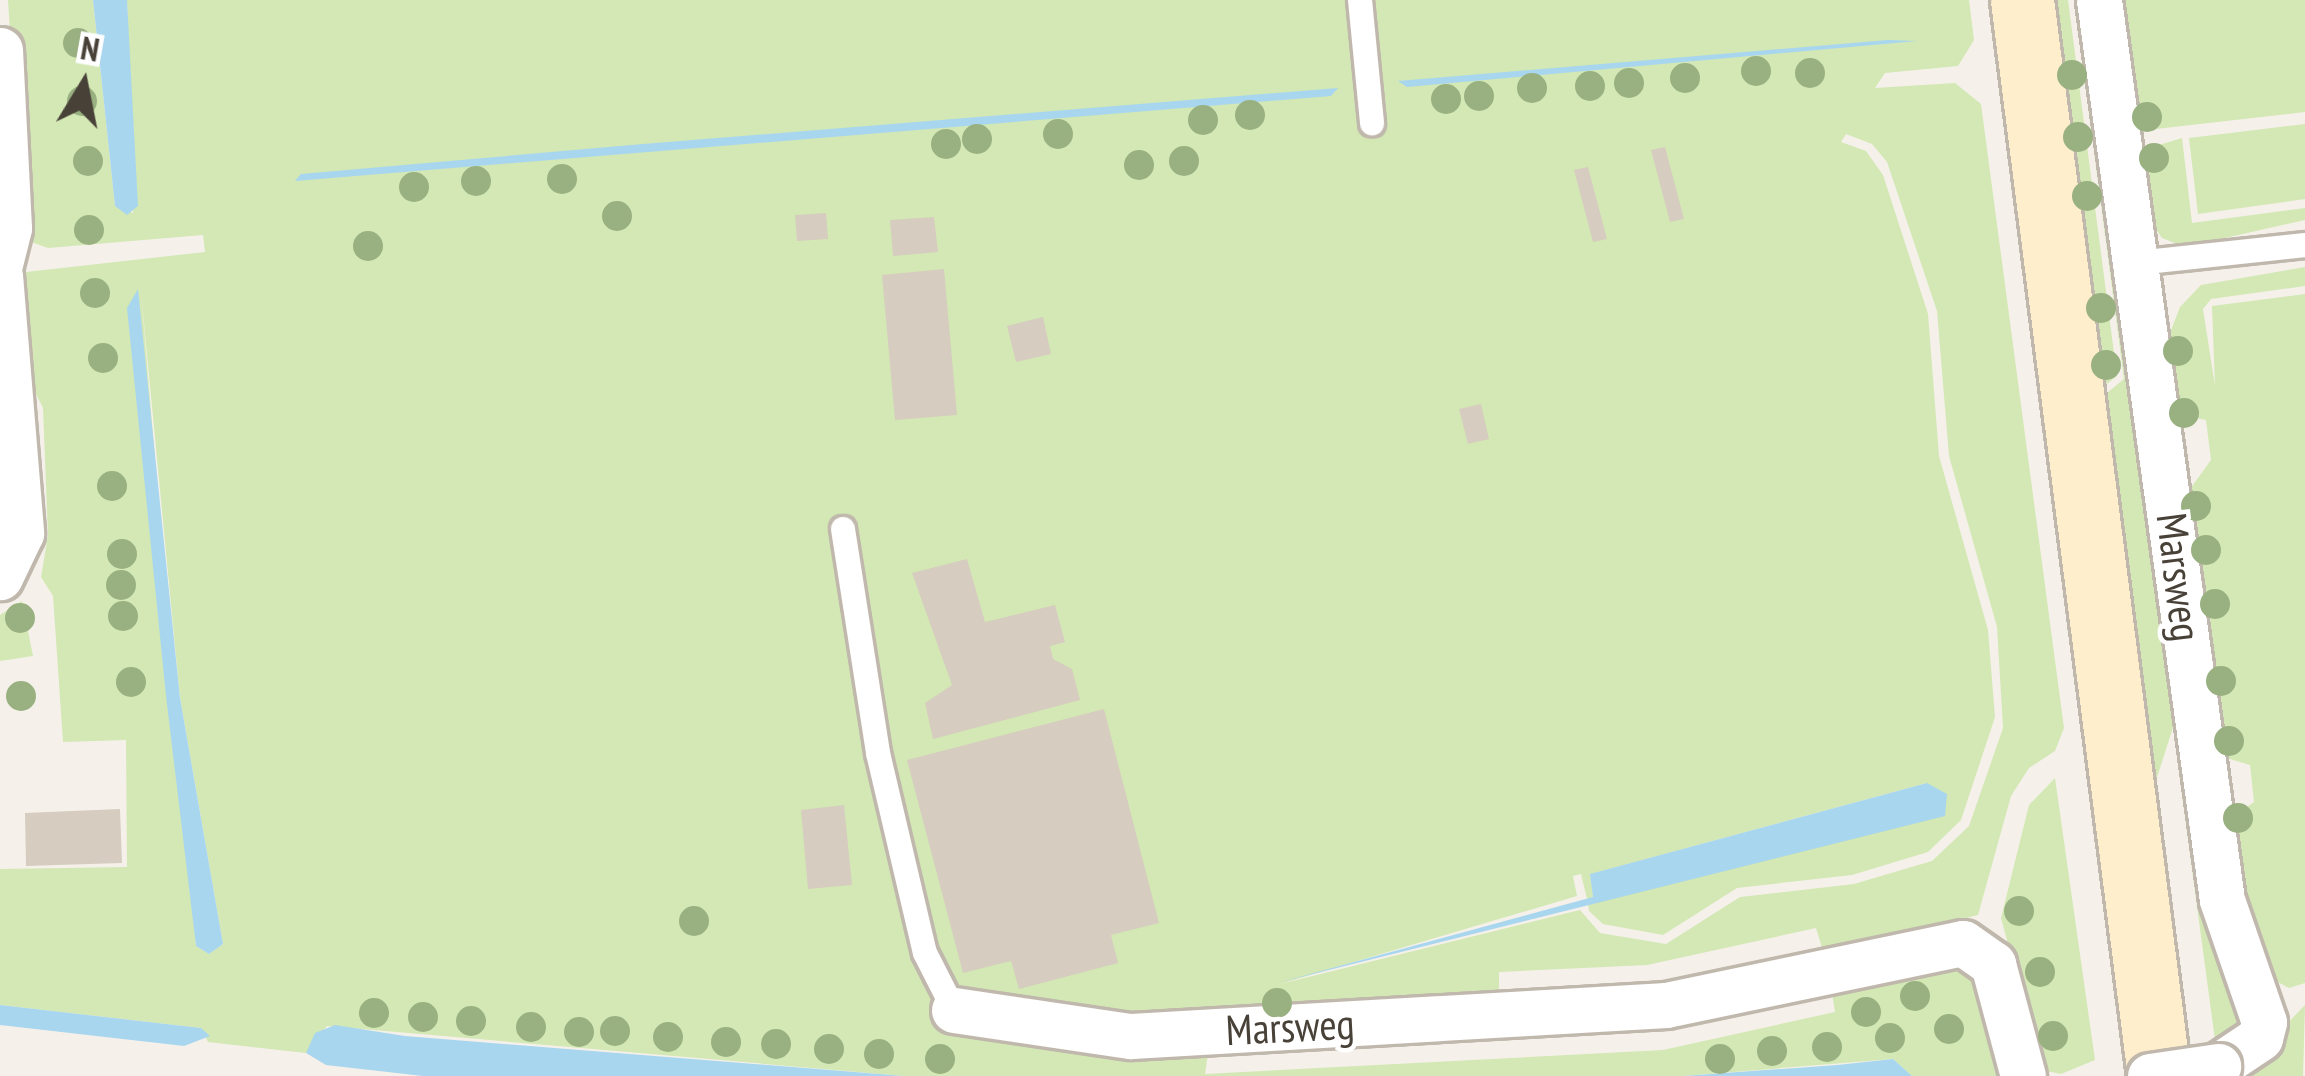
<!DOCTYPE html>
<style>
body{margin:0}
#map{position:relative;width:2305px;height:1076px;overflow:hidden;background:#f5f1ea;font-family:"PT Sans Narrow",sans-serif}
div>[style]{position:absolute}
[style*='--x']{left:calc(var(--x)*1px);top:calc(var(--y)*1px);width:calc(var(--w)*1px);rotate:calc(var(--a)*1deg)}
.green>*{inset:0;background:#d3e8b4}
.water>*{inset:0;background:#a8d6ef}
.building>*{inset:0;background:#d6ccbf}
.roads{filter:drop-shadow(3px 0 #c0b8ac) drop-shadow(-3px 0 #c0b8ac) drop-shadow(0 3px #c0b8ac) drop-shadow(0 -3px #c0b8ac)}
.lane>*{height:24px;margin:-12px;padding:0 12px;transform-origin:12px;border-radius:12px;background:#fff}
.street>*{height:45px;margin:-22.5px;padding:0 22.5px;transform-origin:22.5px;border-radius:22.5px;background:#fff}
.secondary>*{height:63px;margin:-31.5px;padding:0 31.5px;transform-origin:31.5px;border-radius:31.5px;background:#feeecb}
.bridges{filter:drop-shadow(3px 0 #c0b8ac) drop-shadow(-3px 0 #c0b8ac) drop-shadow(0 3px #c0b8ac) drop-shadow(0 -3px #c0b8ac)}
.street-bridge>*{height:45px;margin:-22.5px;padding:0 22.5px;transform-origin:22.5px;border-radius:22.5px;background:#fff}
.trees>*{width:30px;height:30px;margin:-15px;border-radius:50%;background:#99b081}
span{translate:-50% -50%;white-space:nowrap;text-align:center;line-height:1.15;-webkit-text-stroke:9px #fff;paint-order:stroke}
.street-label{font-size:42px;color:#484138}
.north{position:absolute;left:24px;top:24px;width:120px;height:120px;-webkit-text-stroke:9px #fff;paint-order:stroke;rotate:10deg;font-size:33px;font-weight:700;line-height:48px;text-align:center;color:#484138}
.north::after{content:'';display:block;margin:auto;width:42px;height:54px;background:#484138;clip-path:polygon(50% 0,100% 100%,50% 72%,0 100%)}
</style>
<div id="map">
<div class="green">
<i style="clip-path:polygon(evenodd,8px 0,93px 0,115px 206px,133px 213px,127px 0,1969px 0,1974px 40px,1958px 66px,1885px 73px,1875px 88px,1955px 83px,1981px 104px,2064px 728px,2055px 751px,2029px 768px,2011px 796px,1978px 915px,1824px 954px,1816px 928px,1647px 965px,1499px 972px,1499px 1000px,1214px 1014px,1205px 1074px,1663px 1050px,1835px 1012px,1831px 987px,1970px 965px,2000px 1076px,1912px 1076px,1893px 1059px,1683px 1076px,904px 1076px,327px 1026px,306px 1053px,208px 1042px,201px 1028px,0 1005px,0 869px,127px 867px,126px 740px,63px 742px,53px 596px,41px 577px,48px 535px,43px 408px,31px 384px,26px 272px,205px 252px,203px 235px,48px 248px,23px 239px,8px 0,1846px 134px,1872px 144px,1887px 162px,1937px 311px,1949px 456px,1997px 627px,2003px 728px,1969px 826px,1932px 861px,1854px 884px,1740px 897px,1666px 944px,1600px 933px,1580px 910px,1280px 984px,1577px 896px,1573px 876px,1581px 874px,1587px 899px,1593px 897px,1591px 874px,1927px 783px,1727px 870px,1588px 904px,1589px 911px,1603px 924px,1663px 935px,1737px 888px,1852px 875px,1928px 852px,1961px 820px,1995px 717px,1988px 630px,1939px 456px,1928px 314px,1883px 175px,1866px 151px,1841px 142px,1846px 134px,8px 0,141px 292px,180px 698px,223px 944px,209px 954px,196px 946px,141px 292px)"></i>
<i style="clip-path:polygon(2046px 0,2068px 0,2117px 376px,2100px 389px)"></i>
<i style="clip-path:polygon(2074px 0,2081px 0,2176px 718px,2152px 793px,2105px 424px,2107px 393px,2124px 379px)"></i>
<i style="clip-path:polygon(2119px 0,2305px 0,2305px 112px,2147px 130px,2135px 120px)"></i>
<i style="clip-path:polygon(2305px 124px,2305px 199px,2198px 214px,2189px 138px)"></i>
<i style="clip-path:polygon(2182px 138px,2192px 223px,2305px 208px,2305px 220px,2185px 247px,2162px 238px,2149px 219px,2139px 151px)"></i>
<i style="clip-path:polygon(2305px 267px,2305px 286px,2211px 299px,2203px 309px,2215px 386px,2212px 306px,2305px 294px,2305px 983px,2289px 988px,2268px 977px,2245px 925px,2233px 817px,2254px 802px,2250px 765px,2223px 757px,2185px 496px,2211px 460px,2206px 420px,2176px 414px,2166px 343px,2180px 307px,2201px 285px)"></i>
<i style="clip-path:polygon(22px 601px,33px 656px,0 661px,0 615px)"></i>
<i style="clip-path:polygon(2179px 773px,2183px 773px,2250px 1022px,2216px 1047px)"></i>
<i style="clip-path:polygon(2055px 778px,2095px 1060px,2061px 1074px,2042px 1070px,2001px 918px,2029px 805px)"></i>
<i style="clip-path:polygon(2305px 1005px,2303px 1076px,2240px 1076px,2271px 1058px,2282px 1029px)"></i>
</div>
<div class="water">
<i style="clip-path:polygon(93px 0,127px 0,138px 206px,127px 215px,115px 206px)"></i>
<i style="clip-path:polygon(1888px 40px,1917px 41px,1407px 87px,1398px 81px)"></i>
<i style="clip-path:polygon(1338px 88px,1331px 96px,295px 181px,301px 174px,643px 144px)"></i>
<i style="clip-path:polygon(138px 289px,180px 698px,223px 944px,209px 954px,196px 946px,166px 696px,127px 308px)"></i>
<i style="clip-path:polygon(1927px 783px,1947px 794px,1945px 816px,1277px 983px,1593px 897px,1590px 874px)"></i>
<i style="clip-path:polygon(0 1005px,201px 1028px,210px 1036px,184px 1046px,0 1025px)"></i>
<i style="clip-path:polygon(335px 1025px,405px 1036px,904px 1076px,423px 1076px,326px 1065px,306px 1053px,315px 1033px)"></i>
<i style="clip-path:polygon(1893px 1059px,1912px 1076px,1683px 1076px,1837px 1065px)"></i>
</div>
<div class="building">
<i style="clip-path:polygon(1665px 147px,1684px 219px,1670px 222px,1651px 150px)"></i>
<i style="clip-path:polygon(1588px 167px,1607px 239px,1593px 242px,1574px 170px)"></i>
<i style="clip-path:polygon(826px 213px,828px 239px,797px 241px,795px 215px)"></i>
<i style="clip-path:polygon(934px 217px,938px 252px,893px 256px,890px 220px)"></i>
<i style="clip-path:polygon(944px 269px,957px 415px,895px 420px,882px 275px)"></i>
<i style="clip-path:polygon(1043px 317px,1051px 354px,1016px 362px,1007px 326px)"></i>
<i style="clip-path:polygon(1481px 404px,1489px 439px,1468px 444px,1459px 409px)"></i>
<i style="clip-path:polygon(967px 559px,985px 622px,1055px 605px,1065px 642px,1050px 646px,1053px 659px,1072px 669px,1080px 700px,933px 739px,925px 703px,952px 685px,912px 573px)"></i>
<i style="clip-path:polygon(1104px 709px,1159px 923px,1111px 935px,1118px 963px,1019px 989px,1011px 961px,963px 973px,907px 760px)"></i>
<i style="clip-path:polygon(844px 805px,852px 885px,808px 889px,801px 810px)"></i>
<i style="clip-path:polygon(120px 809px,122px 863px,26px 866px,25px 813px)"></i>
</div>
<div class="roads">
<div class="lane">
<i style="--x:1360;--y:0;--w:124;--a:84.4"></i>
<i style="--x:2137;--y:263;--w:169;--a:-6.1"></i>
<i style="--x:843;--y:529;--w:227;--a:81.1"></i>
<i style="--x:878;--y:753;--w:205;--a:76.8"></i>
<i style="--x:925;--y:953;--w:64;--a:63"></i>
</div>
<div class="street">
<i style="--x:2099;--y:0;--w:908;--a:82.22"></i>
<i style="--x:2222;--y:900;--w:129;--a:71"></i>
<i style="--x:2264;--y:1022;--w:16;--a:104"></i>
<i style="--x:2260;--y:1038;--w:50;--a:146.3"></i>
<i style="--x:0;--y:50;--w:178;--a:87.1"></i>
<i style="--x:9;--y:228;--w:36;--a:104"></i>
<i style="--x:0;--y:275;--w:259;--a:85.3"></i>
<i style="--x:21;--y:533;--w:49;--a:115.5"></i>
<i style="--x:954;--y:1010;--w:179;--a:8.4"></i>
<i style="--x:1131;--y:1036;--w:536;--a:-3.32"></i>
<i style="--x:1666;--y:1005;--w:303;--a:-11.8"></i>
<i style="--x:1963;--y:943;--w:37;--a:35"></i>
<i style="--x:1993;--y:964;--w:116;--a:75"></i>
</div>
<div class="secondary">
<i style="--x:2022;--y:0;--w:1085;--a:82.74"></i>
</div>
</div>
<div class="bridges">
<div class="street-bridge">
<i style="--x:2150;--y:1076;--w:69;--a:-8.4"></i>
</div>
</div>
<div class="trees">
<i style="left:78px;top:43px"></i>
<i style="left:1756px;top:71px"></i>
<i style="left:1810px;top:73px"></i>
<i style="left:2072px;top:75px"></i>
<i style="left:1685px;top:78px"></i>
<i style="left:1629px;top:83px"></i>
<i style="left:1590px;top:86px"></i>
<i style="left:1532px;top:88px"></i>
<i style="left:1479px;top:96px"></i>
<i style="left:1446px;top:99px"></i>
<i style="left:82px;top:101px"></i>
<i style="left:1250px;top:115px"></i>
<i style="left:2147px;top:117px"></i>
<i style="left:1203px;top:120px"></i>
<i style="left:1058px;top:134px"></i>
<i style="left:2078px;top:137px"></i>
<i style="left:977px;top:139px"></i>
<i style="left:946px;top:144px"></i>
<i style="left:2154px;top:158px"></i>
<i style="left:88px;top:161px"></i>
<i style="left:1184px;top:161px"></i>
<i style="left:1139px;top:165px"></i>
<i style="left:562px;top:179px"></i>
<i style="left:476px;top:181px"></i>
<i style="left:414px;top:187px"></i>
<i style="left:2087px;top:196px"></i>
<i style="left:617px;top:216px"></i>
<i style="left:89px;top:230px"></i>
<i style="left:368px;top:246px"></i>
<i style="left:95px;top:293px"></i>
<i style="left:2101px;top:308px"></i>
<i style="left:2178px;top:351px"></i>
<i style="left:103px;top:358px"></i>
<i style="left:2106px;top:365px"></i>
<i style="left:2184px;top:413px"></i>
<i style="left:112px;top:486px"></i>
<i style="left:2196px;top:506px"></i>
<i style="left:2206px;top:550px"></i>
<i style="left:122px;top:554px"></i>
<i style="left:121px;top:585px"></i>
<i style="left:2215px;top:604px"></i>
<i style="left:123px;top:616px"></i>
<i style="left:20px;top:618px"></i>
<i style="left:2221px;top:681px"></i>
<i style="left:131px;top:682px"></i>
<i style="left:21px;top:696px"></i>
<i style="left:2229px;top:741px"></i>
<i style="left:2238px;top:818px"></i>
<i style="left:2019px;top:911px"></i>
<i style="left:694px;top:921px"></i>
<i style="left:2040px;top:972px"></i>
<i style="left:1915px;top:996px"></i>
<i style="left:1277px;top:1003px"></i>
<i style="left:1866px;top:1012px"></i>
<i style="left:374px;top:1013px"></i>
<i style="left:423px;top:1017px"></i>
<i style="left:471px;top:1021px"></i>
<i style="left:531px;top:1027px"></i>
<i style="left:1949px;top:1029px"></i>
<i style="left:615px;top:1031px"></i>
<i style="left:579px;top:1032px"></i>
<i style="left:2053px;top:1036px"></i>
<i style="left:668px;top:1037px"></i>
<i style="left:1890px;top:1038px"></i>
<i style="left:726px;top:1042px"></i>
<i style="left:776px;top:1044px"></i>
<i style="left:1827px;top:1047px"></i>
<i style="left:829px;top:1049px"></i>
<i style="left:1772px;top:1051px"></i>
<i style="left:879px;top:1054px"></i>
<i style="left:940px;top:1059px"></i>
<i style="left:1720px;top:1059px"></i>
</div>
<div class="street-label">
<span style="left:2179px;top:577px;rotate:83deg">Marsweg</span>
<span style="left:1290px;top:1027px;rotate:-3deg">Marsweg</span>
</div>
<div class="north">N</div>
</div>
